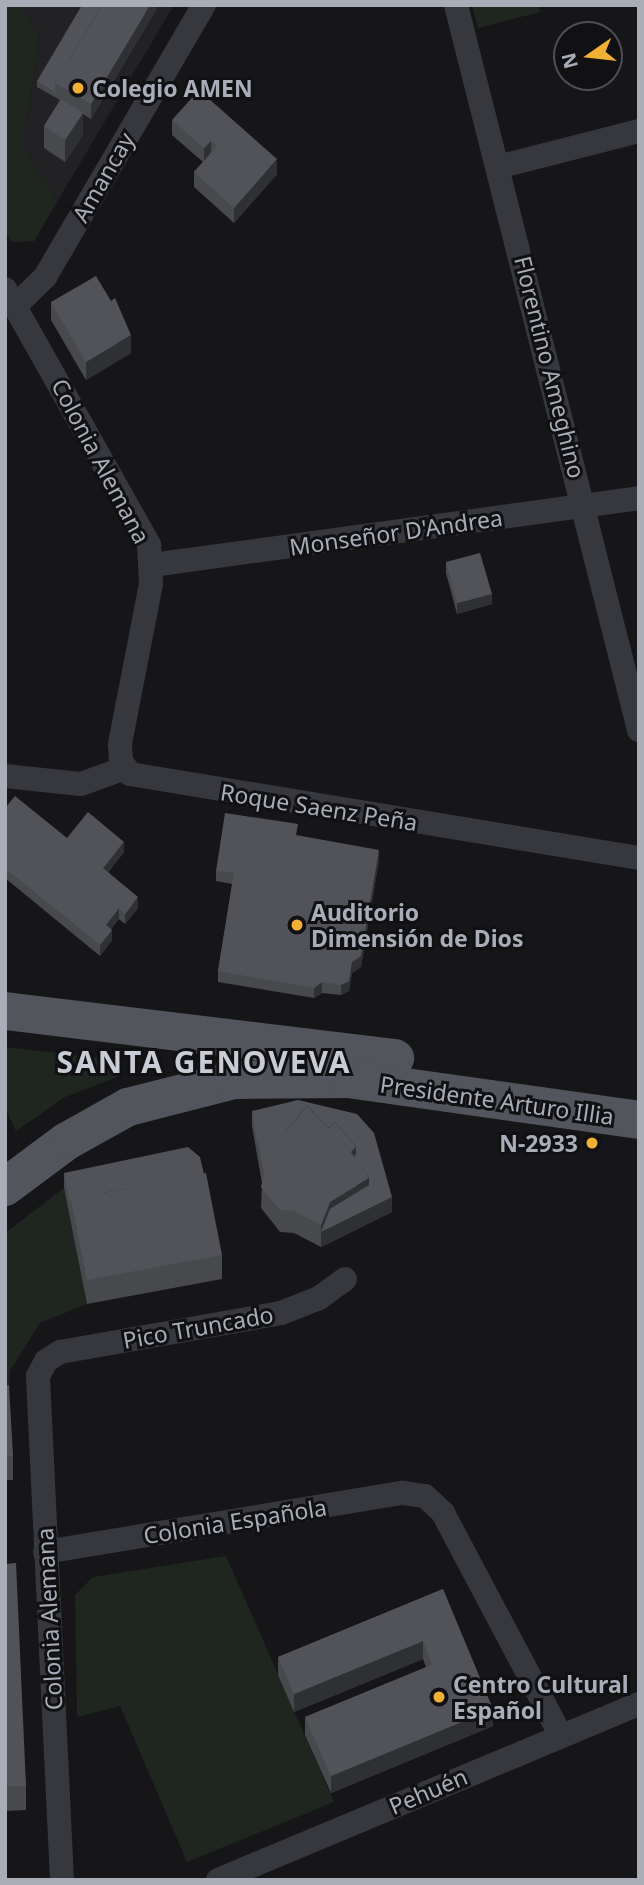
<!DOCTYPE html>
<meta charset="utf-8">
<style>
body{margin:0}
#map{position:relative;width:644px;height:1885px;overflow:hidden;background:#161618;font-family:"Noto Sans",sans-serif}
div>[style]{position:absolute}
[style*='--x']{left:calc(var(--x)*1px);top:calc(var(--y)*1px);width:calc(var(--w)*1px);rotate:calc(var(--a)*1deg)}
.built>*{inset:0;background:#222225}
.green>*{inset:0;background:#1e261f}
.street>*{height:24px;margin:-12px;padding:0 12px;transform-origin:12px;border-radius:12px;background:#37383d}
.primary>*{height:38px;margin:-19px;padding:0 19px;transform-origin:19px;border-radius:19px;background:#53555c}
.wall>*{inset:0;background:#47494d}
.shaded-wall>*{inset:0;background:#2f3033}
.building>*{inset:0;background:#525359}
.dots>*{width:19px;height:19px;translate:-50% -50%;box-sizing:border-box;border:4px solid #111113;border-radius:50%}
span{translate:-50% -50%;white-space:nowrap;text-align:center;line-height:1.15;-webkit-text-stroke:6px #111113;paint-order:stroke}
.poi-label{font-size:23px;color:#a8adb8;font-weight:700}
.left{translate:0 -50%;text-align:left}
.right{translate:-100% -50%;text-align:right}
.street-label{font-size:23px;color:#a8adb8}
.district-label{font-size:30px;color:#c9ccd4;font-weight:700;letter-spacing:2px}
.frame{position:absolute;inset:0;border:7px solid #a8adb8;pointer-events:none}
.north{position:absolute;left:553px;top:21px;width:70px;height:70px;box-sizing:border-box;background:#111113;border:2px solid #4d4f55;border-radius:50%;rotate:256deg;font-size:19px;font-weight:700;line-height:28px;text-align:center;color:#a8adb8}
.north::after{content:'';display:block;margin:auto;width:24px;height:32px;background:#f2b134;clip-path:polygon(50% 0,100% 100%,50% 72%,0 100%)}
</style>
<div id="map">
<div class="built">
<i style="clip-path:polygon(20px 5px,174px 5px,57px 202px,23px 146px,40px 35px)"></i>
</div>
<div class="green">
<i style="clip-path:polygon(5px 5px,20px 5px,40px 35px,23px 146px,57px 202px,34px 241px,12px 242px,5px 231px)"></i>
<i style="clip-path:polygon(472px 5px,538px 5px,540px 12px,478px 28px)"></i>
<i style="clip-path:polygon(5px 1047px,117px 1060px,117px 1077px,65px 1097px,16px 1131px,5px 1108px)"></i>
<i style="clip-path:polygon(64px 1188px,87px 1304px,40px 1323px,10px 1371px,9px 1409px,5px 1410px,5px 1233px)"></i>
<i style="clip-path:polygon(226px 1556px,334px 1802px,187px 1862px,120px 1706px,77px 1717px,75px 1595px,93px 1577px)"></i>
</div>
<div class="street">
<i style="--x:456;--y:5;--w:748;--a:75.83"></i>
<i style="--x:498;--y:167;--w:146;--a:-14.3"></i>
<i style="--x:5;--y:289;--w:294;--a:60.6"></i>
<i style="--x:149;--y:545;--w:39;--a:87"></i>
<i style="--x:151;--y:584;--w:163;--a:101"></i>
<i style="--x:120;--y:744;--w:17;--a:87"></i>
<i style="--x:121;--y:761;--w:16;--a:55"></i>
<i style="--x:130;--y:774;--w:516;--a:9.37"></i>
<i style="--x:15;--y:306;--w:42;--a:-44"></i>
<i style="--x:45;--y:277;--w:315;--a:-59.7"></i>
<i style="--x:152;--y:565;--w:492;--a:-7.8"></i>
<i style="--x:5;--y:776;--w:76;--a:6"></i>
<i style="--x:81;--y:784;--w:47;--a:-20"></i>
<i style="--x:45;--y:1552;--w:363;--a:-9.4"></i>
<i style="--x:403;--y:1493;--w:22;--a:8"></i>
<i style="--x:425;--y:1496;--w:25;--a:43"></i>
<i style="--x:443;--y:1513;--w:252;--a:62.1"></i>
<i style="--x:62;--y:1880;--w:505;--a:-92.73"></i>
<i style="--x:38;--y:1376;--w:17;--a:-62"></i>
<i style="--x:46;--y:1361;--w:17;--a:-33"></i>
<i style="--x:60;--y:1352;--w:224;--a:-10"></i>
<i style="--x:281;--y:1313;--w:41;--a:-21.5"></i>
<i style="--x:319;--y:1298;--w:32;--a:-36"></i>
<i style="--x:218;--y:1880;--w:456;--a:-22.7"></i>
</div>
<div class="primary">
<i style="--x:5;--y:1011;--w:393;--a:6.9"></i>
<i style="--x:5;--y:1187;--w:77;--a:-36.6"></i>
<i style="--x:67;--y:1141;--w:70;--a:-29.1"></i>
<i style="--x:128;--y:1107;--w:109;--a:-14.3"></i>
<i style="--x:234;--y:1080;--w:114;--a:-0.5"></i>
<i style="--x:348;--y:1079;--w:294;--a:8"></i>
</div>
<div class="wall">
<i style="clip-path:polygon(159px 5px,91px 119px,83px 114px,83px 135px,65px 162px,44px 148px,44px 126px,60px 100px,37px 87px,37px 81px)"></i>
<i style="clip-path:polygon(172px 120px,277px 174px,234px 223px,194px 187px,194px 172px,203px 162px,172px 135px)"></i>
<i style="clip-path:polygon(51px 302px,131px 353px,86px 380px,51px 320px)"></i>
<i style="clip-path:polygon(446px 562px,492px 604px,457px 614px,446px 573px)"></i>
<i style="clip-path:polygon(5px 808px,67px 838px,124px 852px,108px 872px,138px 908px,125px 924px,119px 919px,111px 929px,112px 940px,100px 956px,5px 878px)"></i>
<i style="clip-path:polygon(298px 836px,379px 860px,361px 967px,352px 973px,349px 991px,341px 995px,322px 993px,314px 998px,218px 982px,218px 971px,232px 884px,216px 881px,216px 871px)"></i>
<i style="clip-path:polygon(252px 1111px,392px 1212px,321px 1247px,294px 1233px,280px 1232px,261px 1208px,262px 1183px,252px 1126px)"></i>
<i style="clip-path:polygon(64px 1173px,222px 1255px,222px 1279px,87px 1304px,64px 1188px)"></i>
<i style="clip-path:polygon(5px 1386px,13px 1456px,13px 1480px,5px 1480px)"></i>
<i style="clip-path:polygon(5px 1564px,26px 1786px,26px 1810px,5px 1811px)"></i>
<i style="clip-path:polygon(443px 1589px,493px 1726px,331px 1793px,305px 1735px,305px 1717px,426px 1667px,423px 1659px,294px 1712px,278px 1675px,278px 1657px)"></i>
</div>
<div class="shaded-wall">
<i style="clip-path:polygon(150px 5px,159px 5px,91px 119px,91px 104px)"></i>
<i style="clip-path:polygon(83px 113px,83px 135px,65px 162px,65px 140px)"></i>
<i style="clip-path:polygon(211px 141px,211px 156px,204px 163px,204px 148px)"></i>
<i style="clip-path:polygon(277px 159px,277px 174px,234px 223px,234px 208px)"></i>
<i style="clip-path:polygon(131px 335px,131px 353px,86px 380px,86px 362px)"></i>
<i style="clip-path:polygon(492px 594px,492px 604px,457px 614px,457px 603px)"></i>
<i style="clip-path:polygon(124px 842px,124px 852px,103px 879px,103px 868px)"></i>
<i style="clip-path:polygon(379px 850px,379px 860px,361px 967px,352px 973px,349px 991px,341px 995px,341px 985px,352px 962px)"></i>
<i style="clip-path:polygon(138px 897px,138px 908px,125px 924px,125px 914px)"></i>
<i style="clip-path:polygon(119px 908px,119px 919px,106px 935px,106px 925px)"></i>
<i style="clip-path:polygon(112px 930px,112px 940px,100px 956px,100px 945px)"></i>
<i style="clip-path:polygon(322px 982px,322px 993px,314px 998px,314px 988px)"></i>
<i style="clip-path:polygon(356px 1147px,356px 1167px,351px 1152px)"></i>
<i style="clip-path:polygon(369px 1178px,392px 1197px,392px 1212px,321px 1247px,321px 1225px,330px 1202px)"></i>
<i style="clip-path:polygon(423px 1641px,423px 1659px,294px 1712px,294px 1694px)"></i>
<i style="clip-path:polygon(493px 1709px,493px 1726px,331px 1793px,331px 1776px)"></i>
</div>
<div class="building">
<i style="clip-path:polygon(82px 5px,102px 5px,55px 83px,55px 92px,37px 81px)"></i>
<i style="clip-path:polygon(102px 5px,150px 5px,91px 104px,55px 83px)"></i>
<i style="clip-path:polygon(199px 90px,277px 159px,234px 208px,194px 172px,217px 146px,211px 141px,204px 148px,172px 120px)"></i>
<i style="clip-path:polygon(61px 99px,83px 113px,65px 140px,44px 126px)"></i>
<i style="clip-path:polygon(96px 276px,111px 301px,115px 298px,131px 335px,86px 362px,51px 302px)"></i>
<i style="clip-path:polygon(480px 553px,492px 594px,457px 603px,446px 562px)"></i>
<i style="clip-path:polygon(15px 796px,67px 838px,88px 812px,124px 842px,103px 868px,138px 897px,125px 914px,119px 908px,106px 925px,112px 930px,100px 945px,5px 868px,5px 808px)"></i>
<i style="clip-path:polygon(225px 813px,298px 824px,296px 835px,379px 850px,361px 956px,352px 962px,349px 981px,341px 985px,322px 982px,314px 988px,218px 971px,234px 873px,216px 871px)"></i>
<i style="clip-path:polygon(298px 1100px,357px 1114px,374px 1133px,392px 1197px,321px 1232px,330px 1209px,369px 1185px,369px 1178px,354px 1157px,356px 1154px,356px 1147px,335px 1122px,329px 1128px,307px 1106px,284px 1134px,258px 1141px,258px 1148px,252px 1111px)"></i>
<i style="clip-path:polygon(307px 1106px,329px 1128px,335px 1122px,356px 1147px,351px 1152px,369px 1178px,330px 1202px,321px 1225px,294px 1211px,280px 1210px,261px 1187px,264px 1174px,258px 1141px,284px 1134px)"></i>
<i style="clip-path:polygon(188px 1147px,200px 1157px,204px 1174px,71px 1199px,71px 1208px,64px 1173px)"></i>
<i style="clip-path:polygon(206px 1173px,222px 1255px,87px 1280px,71px 1199px)"></i>
<i style="clip-path:polygon(9px 1385px,13px 1456px,5px 1456px,5px 1386px)"></i>
<i style="clip-path:polygon(16px 1563px,26px 1786px,5px 1786px,5px 1564px)"></i>
<i style="clip-path:polygon(443px 1589px,493px 1709px,331px 1776px,305px 1717px,432px 1665px,423px 1641px,294px 1694px,278px 1657px)"></i>
</div>
<div class="dots">
<i style="left:78px;top:88px;background:#f2b134"></i>
<i style="left:297px;top:925px;background:#f2b134"></i>
<i style="left:592px;top:1143px;background:#f2b134"></i>
<i style="left:439px;top:1697px;background:#f2b134"></i>
</div>
<div class="poi-label">
<span class="left" style="left:92px;top:88px">Colegio AMEN</span>
<span class="left" style="left:311px;top:925px">Auditorio<br>Dimensión de Dios</span>
<span class="right" style="left:578px;top:1143px">N-2933</span>
<span class="left" style="left:453px;top:1697px">Centro Cultural<br>Español</span>
</div>
<div class="street-label">
<span style="left:103px;top:177px;rotate:-60deg">Amancay</span>
<span style="left:550px;top:367px;rotate:76deg">Florentino Ameghino</span>
<span style="left:101px;top:461px;rotate:62deg">Colonia Alemana</span>
<span style="left:396px;top:532px;rotate:-8deg">Monseñor D'Andrea</span>
<span style="left:319px;top:807px;rotate:9deg">Roque Saenz Peña</span>
<span style="left:497px;top:1100px;rotate:8deg">Presidente Arturo Illia</span>
<span style="left:198px;top:1327px;rotate:-10deg">Pico Truncado</span>
<span style="left:235px;top:1521px;rotate:-9deg">Colonia Española</span>
<span style="left:49px;top:1619px;rotate:-93deg">Colonia Alemana</span>
<span style="left:428px;top:1791px;rotate:-23deg">Pehuén</span>
</div>
<div class="district-label">
<span style="left:204px;top:1062px">SANTA GENOVEVA</span>
</div>
<div class="frame"></div>
<div class="north">N</div>
</div>
